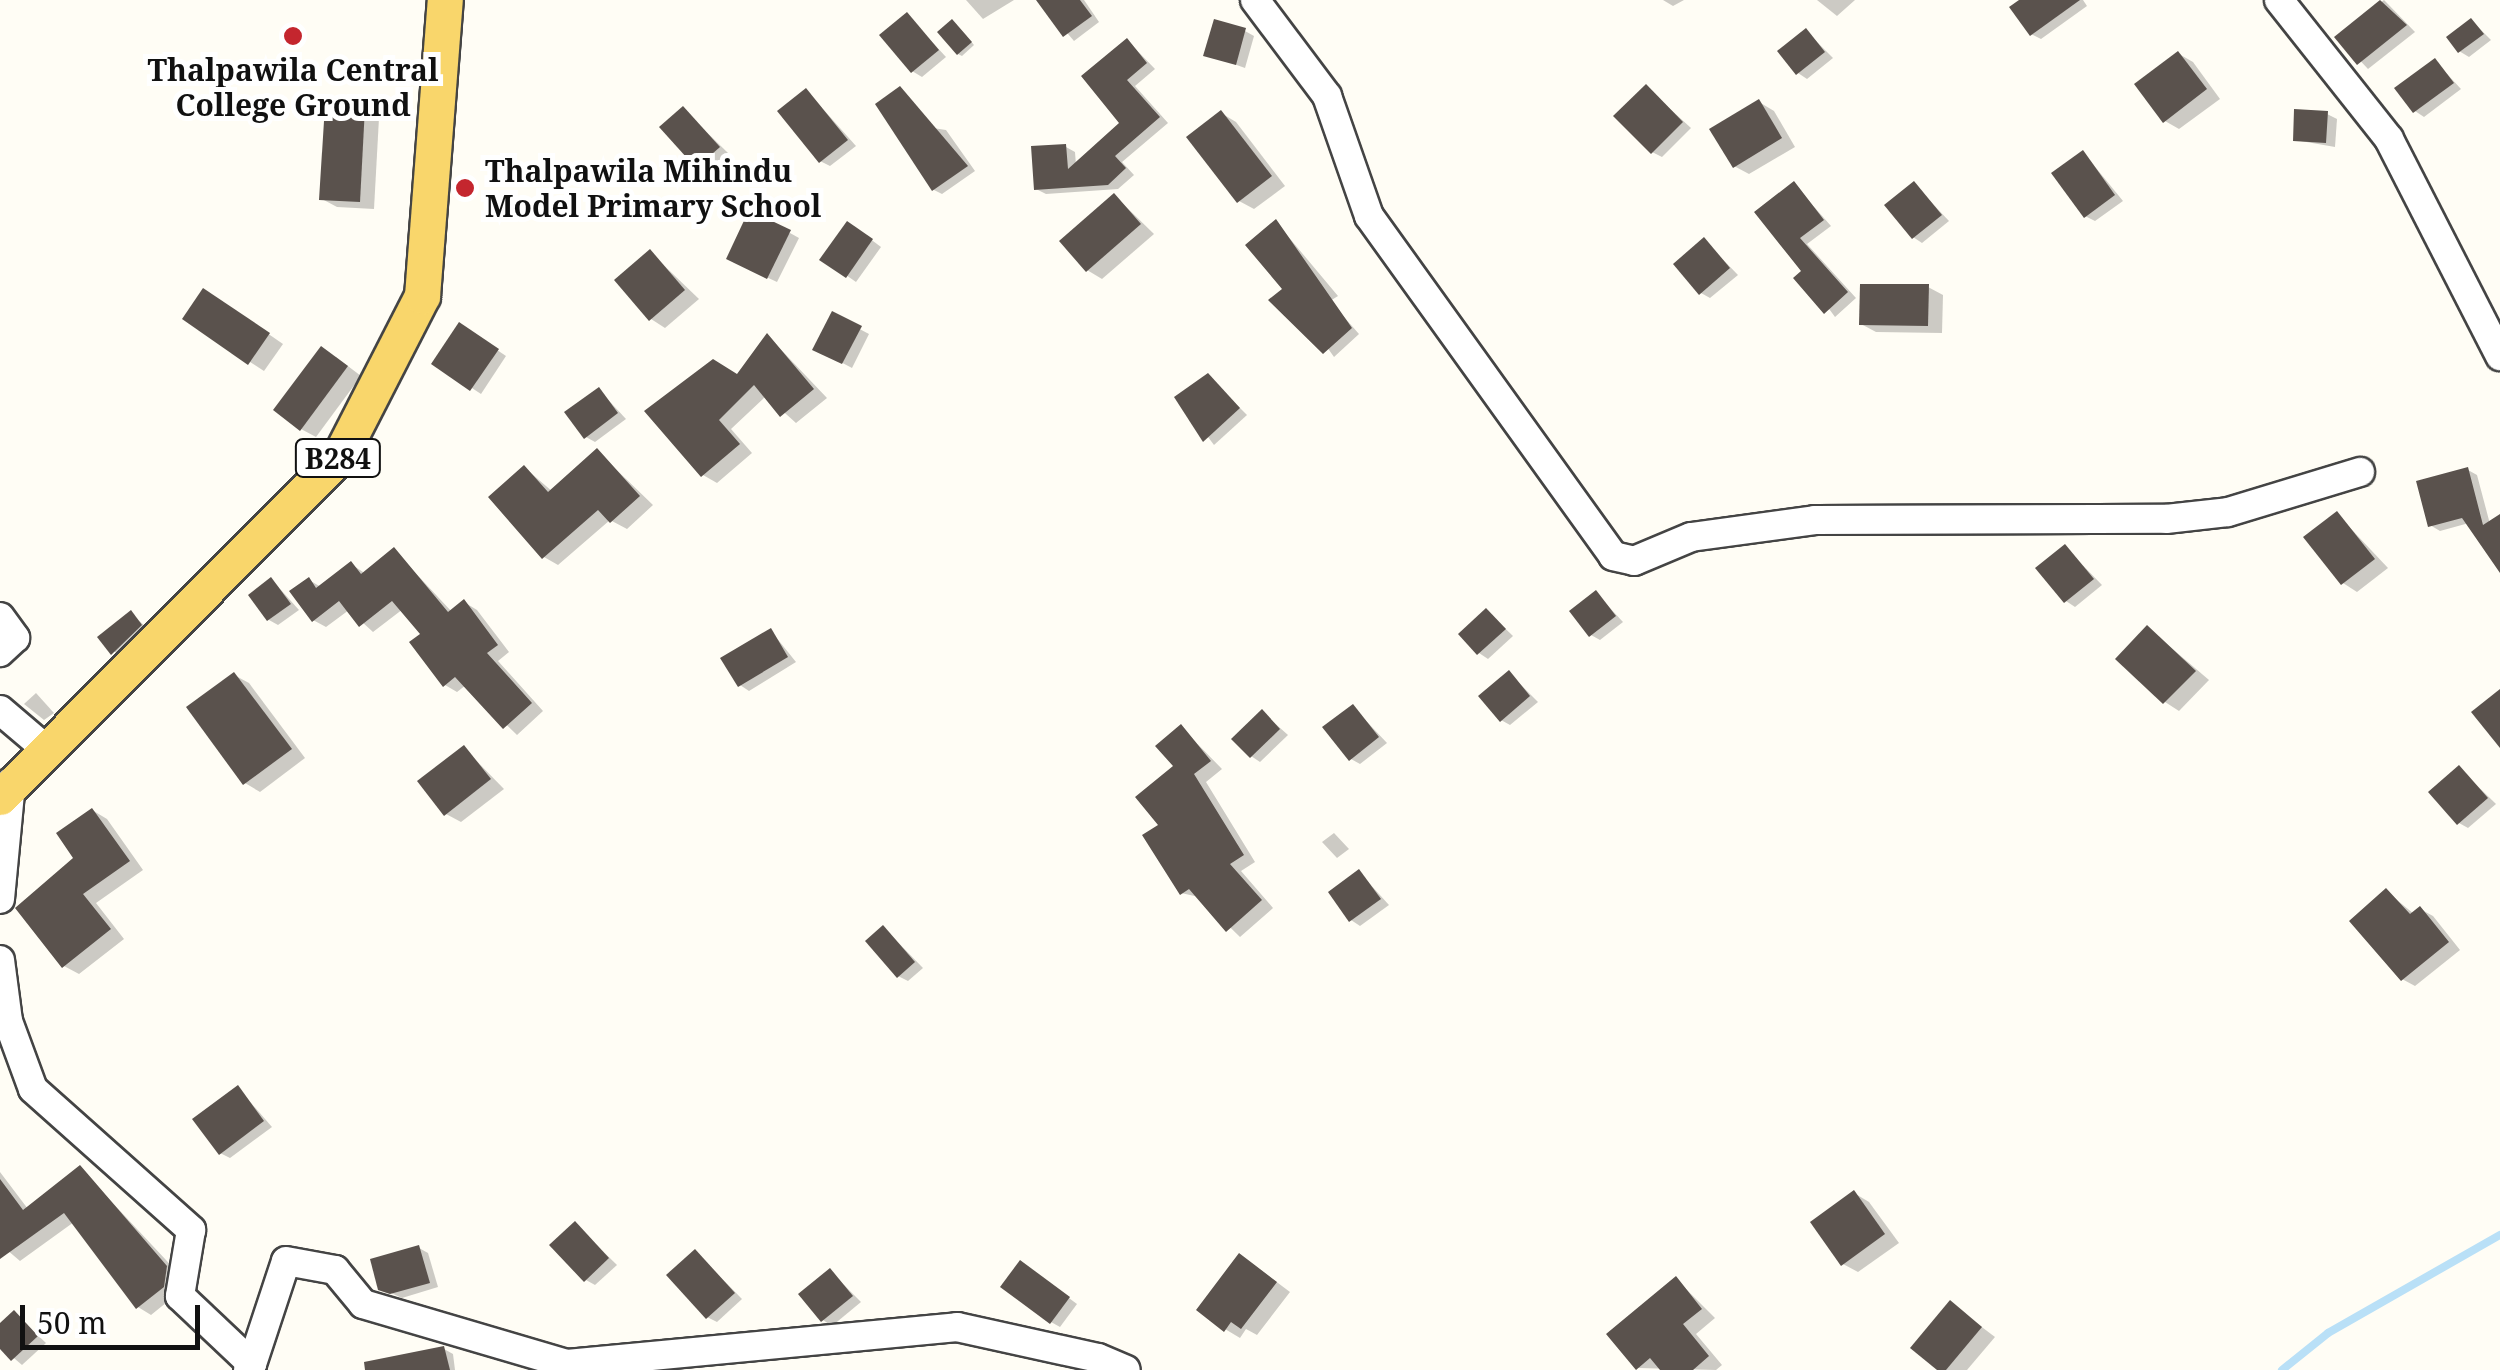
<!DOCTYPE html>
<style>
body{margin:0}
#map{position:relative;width:2500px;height:1370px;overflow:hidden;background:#fffdf5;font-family:"Noto Serif",serif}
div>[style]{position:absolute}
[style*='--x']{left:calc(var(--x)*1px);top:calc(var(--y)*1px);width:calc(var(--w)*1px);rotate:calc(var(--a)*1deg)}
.shadow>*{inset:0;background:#0003}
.stream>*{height:8px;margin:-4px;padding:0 4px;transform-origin:4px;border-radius:4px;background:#b9e0f7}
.building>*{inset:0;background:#5a524d}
.roads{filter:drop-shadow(2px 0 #444) drop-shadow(-2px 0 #444) drop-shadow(0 2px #444) drop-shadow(0 -2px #444)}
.minor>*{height:28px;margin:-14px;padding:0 14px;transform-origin:14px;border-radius:14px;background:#fff}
.major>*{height:35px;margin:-17.5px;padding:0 17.5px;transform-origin:17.5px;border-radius:17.5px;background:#f9d66b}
.dots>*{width:28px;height:28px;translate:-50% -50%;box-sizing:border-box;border:5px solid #fff;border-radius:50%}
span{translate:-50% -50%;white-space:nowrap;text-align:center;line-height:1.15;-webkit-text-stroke:10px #fff;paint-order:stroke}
.shield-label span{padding:2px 8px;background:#fff;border:2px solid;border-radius:8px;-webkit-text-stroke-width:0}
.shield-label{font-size:28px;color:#111;font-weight:700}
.poi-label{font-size:30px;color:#111;font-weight:700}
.left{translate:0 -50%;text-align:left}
.scale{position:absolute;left:20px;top:1305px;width:180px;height:45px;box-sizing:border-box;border:5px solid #111;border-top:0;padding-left:12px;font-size:30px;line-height:35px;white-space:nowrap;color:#111;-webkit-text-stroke:8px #fff;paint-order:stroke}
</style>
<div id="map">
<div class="shadow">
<i style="clip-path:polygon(966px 0,1014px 0,983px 19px)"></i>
<i style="clip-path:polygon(1039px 0,1084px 0,1099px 22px,1074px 41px)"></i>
<i style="clip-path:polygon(1663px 0,1684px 0,1673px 6px)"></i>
<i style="clip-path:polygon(1817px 0,1855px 0,1837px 16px)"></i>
<i style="clip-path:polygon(2023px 0,2083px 0,2087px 6px,2041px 39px,2031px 34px)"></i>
<i style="clip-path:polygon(2384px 0,2415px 32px,2368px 69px,2338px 37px)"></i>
<i style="clip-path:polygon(907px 15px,946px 57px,922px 77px,912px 71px)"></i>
<i style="clip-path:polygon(2472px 21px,2491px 40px,2469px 57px,2459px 51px)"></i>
<i style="clip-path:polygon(956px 24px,974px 45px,962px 56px,958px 54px)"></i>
<i style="clip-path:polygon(1245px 31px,1254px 36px,1245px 68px,1206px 54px)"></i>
<i style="clip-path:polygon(1806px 31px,1833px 58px,1807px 79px,1798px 73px)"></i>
<i style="clip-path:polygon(1128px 41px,1155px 69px,1135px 86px,1168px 123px,1122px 162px,1134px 175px,1118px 189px,1046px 194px,1036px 189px,1066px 147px,1075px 152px,1076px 165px,1122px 123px)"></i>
<i style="clip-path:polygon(2179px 54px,2193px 62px,2220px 99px,2179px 129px,2165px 121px)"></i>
<i style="clip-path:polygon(2435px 61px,2461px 89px,2424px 117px,2415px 111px)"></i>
<i style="clip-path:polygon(1646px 87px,1691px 128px,1662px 157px,1652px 152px)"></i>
<i style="clip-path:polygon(900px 89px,933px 128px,946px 130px,975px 171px,942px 194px,934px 190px)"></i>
<i style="clip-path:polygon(807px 91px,856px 146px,830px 166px,820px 161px)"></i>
<i style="clip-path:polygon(1759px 102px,1774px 111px,1795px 147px,1749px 174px,1734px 166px)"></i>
<i style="clip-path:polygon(683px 109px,728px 153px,707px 171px,698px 166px)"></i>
<i style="clip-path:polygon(364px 110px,379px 118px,374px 209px,337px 207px,322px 199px)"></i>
<i style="clip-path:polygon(1221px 113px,1236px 122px,1285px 186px,1254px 209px,1239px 201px)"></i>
<i style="clip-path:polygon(2327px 114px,2337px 119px,2335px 147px,2295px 140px)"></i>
<i style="clip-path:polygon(2083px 152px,2123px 201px,2095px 221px,2085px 216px)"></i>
<i style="clip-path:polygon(1794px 184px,1831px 226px,1807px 244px,1856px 298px,1835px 317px,1758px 212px)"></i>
<i style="clip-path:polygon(1914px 184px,1949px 221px,1922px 243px,1913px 237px)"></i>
<i style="clip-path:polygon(1115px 196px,1154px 234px,1102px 279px,1087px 270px)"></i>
<i style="clip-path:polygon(1276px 222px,1338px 296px,1330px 301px,1359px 334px,1334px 357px,1286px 289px)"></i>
<i style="clip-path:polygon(857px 229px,881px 247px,856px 282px,823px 259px)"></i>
<i style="clip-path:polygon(790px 233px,799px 238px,777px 282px,738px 264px)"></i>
<i style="clip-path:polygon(1704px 240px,1738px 275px,1710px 298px,1701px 293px)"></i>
<i style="clip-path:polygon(650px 252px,699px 299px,665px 328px,651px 319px)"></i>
<i style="clip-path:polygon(1928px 287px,1943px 295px,1942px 333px,1876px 332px,1861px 324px)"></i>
<i style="clip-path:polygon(219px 300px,283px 344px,264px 371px,250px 362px)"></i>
<i style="clip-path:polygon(833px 315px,869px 334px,852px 368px,816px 349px)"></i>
<i style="clip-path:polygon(469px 331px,506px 356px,481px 394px,434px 363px)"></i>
<i style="clip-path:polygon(768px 336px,827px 398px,796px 423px,766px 396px,731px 429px,752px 453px,717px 483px,703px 475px,713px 362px,738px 377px)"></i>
<i style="clip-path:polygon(336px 357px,361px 376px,316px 437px,301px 429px)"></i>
<i style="clip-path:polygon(1208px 376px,1247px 415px,1214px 445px,1178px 397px)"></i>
<i style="clip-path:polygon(599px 390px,626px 419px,595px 442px,586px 437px)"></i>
<i style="clip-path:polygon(597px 451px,653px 505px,627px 529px,610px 520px,558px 565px,544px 557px,525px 468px,553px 492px)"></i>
<i style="clip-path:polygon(2468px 470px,2477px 475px,2490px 524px,2500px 517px,2500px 568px,2469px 523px,2440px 531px,2430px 525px)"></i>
<i style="clip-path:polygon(2337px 514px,2388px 568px,2357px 592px,2343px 583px)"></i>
<i style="clip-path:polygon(2065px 547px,2102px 585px,2075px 607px,2066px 601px)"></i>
<i style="clip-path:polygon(394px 550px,452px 612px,464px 602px,477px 610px,509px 652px,498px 661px,543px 711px,517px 735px,466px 685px,457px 692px,445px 685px,423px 634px,403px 609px,373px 632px,349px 610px,326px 627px,313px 620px,309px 580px,321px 587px,351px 564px,366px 574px)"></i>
<i style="clip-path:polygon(272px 580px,299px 610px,278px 625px,269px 620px)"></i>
<i style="clip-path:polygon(1596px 593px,1623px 622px,1600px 640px,1591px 635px)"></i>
<i style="clip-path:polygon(1487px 611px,1513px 636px,1488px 659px,1479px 653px)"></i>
<i style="clip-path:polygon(131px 613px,150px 631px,122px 659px,100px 637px)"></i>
<i style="clip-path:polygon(2148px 628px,2209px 680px,2179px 711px,2165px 702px)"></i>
<i style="clip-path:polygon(771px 631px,796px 662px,749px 691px,740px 685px)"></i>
<i style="clip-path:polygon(1509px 673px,1538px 702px,1510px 725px,1501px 720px)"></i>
<i style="clip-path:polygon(234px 675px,249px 683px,305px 758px,260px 792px,245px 783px)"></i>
<i style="clip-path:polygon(36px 693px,54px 713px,44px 720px,24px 704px)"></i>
<i style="clip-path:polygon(1353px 707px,1387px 743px,1360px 764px,1351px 759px)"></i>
<i style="clip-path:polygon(1262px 712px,1288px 735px,1260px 762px,1251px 756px)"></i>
<i style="clip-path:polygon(1181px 727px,1222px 769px,1206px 782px,1255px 862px,1241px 871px,1273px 908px,1240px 937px,1199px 897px,1181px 893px,1162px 826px)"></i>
<i style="clip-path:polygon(464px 748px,504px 789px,461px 822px,446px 814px)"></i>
<i style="clip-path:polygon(2459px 768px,2496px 804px,2468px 828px,2459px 823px)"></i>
<i style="clip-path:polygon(92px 810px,107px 819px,143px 870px,96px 903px,124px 939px,79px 974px,64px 966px,76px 858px)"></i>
<i style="clip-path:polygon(1334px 833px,1349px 849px,1337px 858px,1322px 842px)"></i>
<i style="clip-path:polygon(1359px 872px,1389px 905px,1360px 926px,1351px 920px)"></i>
<i style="clip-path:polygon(2386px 891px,2414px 914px,2420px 909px,2433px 916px,2460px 950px,2415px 986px,2402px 979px)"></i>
<i style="clip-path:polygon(884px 928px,923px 968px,908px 981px,898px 976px)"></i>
<i style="clip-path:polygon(238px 1088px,272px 1127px,230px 1158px,220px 1153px)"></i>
<i style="clip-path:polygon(80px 1168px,180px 1275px,177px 1294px,151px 1315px,138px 1307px,74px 1222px,20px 1261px,0 1244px,0 1172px,28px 1209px)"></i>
<i style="clip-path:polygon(1854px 1193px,1869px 1202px,1899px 1243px,1858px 1272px,1843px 1264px)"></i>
<i style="clip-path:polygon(575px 1224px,617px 1265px,595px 1285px,586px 1280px)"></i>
<i style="clip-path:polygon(419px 1248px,428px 1253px,438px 1287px,402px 1298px,380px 1288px)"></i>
<i style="clip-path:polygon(696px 1252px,742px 1299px,717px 1322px,707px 1317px)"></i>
<i style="clip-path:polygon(1254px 1265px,1290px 1292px,1257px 1335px,1246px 1329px,1240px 1338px,1225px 1329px)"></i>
<i style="clip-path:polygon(1030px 1269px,1077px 1304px,1060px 1327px,1051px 1322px)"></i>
<i style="clip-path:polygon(830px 1271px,861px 1302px,832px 1326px,823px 1320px)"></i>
<i style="clip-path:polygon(1676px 1279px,1715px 1318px,1696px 1334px,1722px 1365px,1716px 1370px,1638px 1368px)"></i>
<i style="clip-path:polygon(1950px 1303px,1995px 1337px,1967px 1370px,1941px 1370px)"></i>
<i style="clip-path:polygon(14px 1313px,46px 1343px,22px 1365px,0 1346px,0 1326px)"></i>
<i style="clip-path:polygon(444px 1349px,453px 1354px,455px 1370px,402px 1370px)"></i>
</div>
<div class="stream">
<i style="--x:2282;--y:1370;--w:59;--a:-38.8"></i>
<i style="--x:2328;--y:1333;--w:198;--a:-29.7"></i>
</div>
<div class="building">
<i style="clip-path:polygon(1036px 0,1080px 0,1092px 16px,1063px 37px)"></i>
<i style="clip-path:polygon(2019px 0,2080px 0,2030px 36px,2009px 7px)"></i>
<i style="clip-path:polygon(2380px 0,2407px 25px,2357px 65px,2334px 37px)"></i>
<i style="clip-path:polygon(907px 12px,939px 50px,911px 73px,879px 35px)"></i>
<i style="clip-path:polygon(2471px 18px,2484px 34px,2458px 53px,2446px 37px)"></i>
<i style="clip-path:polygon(952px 19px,972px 42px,957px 55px,937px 32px)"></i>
<i style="clip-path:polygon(1214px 19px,1246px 28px,1236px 65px,1203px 56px)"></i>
<i style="clip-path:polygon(1806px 28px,1825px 52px,1796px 75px,1777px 51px)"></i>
<i style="clip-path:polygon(1127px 38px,1147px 63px,1127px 80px,1160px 117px,1115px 156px,1126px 168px,1108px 185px,1034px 190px,1031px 146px,1066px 144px,1068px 169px,1119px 123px,1081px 76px)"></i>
<i style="clip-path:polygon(2178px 51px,2207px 89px,2163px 123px,2134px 84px)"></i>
<i style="clip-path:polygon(2435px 58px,2454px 83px,2413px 113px,2394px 88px)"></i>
<i style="clip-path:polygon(1646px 84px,1683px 122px,1651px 154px,1613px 116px)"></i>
<i style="clip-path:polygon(900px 86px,968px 166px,932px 191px,875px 104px)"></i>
<i style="clip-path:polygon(806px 88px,848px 140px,819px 163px,777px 111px)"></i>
<i style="clip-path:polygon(1759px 99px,1782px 138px,1733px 168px,1709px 129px)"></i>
<i style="clip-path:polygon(325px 105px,365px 107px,360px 202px,319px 200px)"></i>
<i style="clip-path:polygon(683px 106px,720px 147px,696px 168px,659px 127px)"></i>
<i style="clip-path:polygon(2294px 109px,2328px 111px,2326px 143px,2293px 141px)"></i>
<i style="clip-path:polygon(1221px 110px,1272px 176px,1237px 203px,1186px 137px)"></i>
<i style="clip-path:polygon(2083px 150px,2115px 195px,2084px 218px,2051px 173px)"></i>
<i style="clip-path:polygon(1794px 181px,1824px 220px,1800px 238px,1848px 292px,1824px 314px,1793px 278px,1801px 271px,1754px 212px)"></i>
<i style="clip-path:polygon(1914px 181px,1942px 215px,1912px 239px,1884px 205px)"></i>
<i style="clip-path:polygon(1114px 193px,1141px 224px,1086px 272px,1059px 241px)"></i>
<i style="clip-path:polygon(749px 210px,791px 230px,767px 279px,726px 259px)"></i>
<i style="clip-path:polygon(1276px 219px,1352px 328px,1323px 354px,1268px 300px,1282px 289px,1245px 245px)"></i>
<i style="clip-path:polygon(847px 221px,873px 239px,846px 278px,819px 260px)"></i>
<i style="clip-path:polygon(1704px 237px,1730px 268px,1699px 295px,1673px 264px)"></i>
<i style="clip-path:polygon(650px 249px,685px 290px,649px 321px,614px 280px)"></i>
<i style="clip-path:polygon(1860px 284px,1929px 284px,1928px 326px,1859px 325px)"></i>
<i style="clip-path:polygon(203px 288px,270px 333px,248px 365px,182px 319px)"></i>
<i style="clip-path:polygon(832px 311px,862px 326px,842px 364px,812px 350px)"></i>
<i style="clip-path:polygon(459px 322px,499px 349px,470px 391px,431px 364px)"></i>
<i style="clip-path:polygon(767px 333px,814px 389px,780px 417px,754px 385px,719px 420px,740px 444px,701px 477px,644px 411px,713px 359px,737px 374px)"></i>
<i style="clip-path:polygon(321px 346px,348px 366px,300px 431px,273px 410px)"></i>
<i style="clip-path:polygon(1208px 373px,1240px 408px,1203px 442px,1174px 397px)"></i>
<i style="clip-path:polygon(599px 387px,618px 413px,584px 439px,564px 412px)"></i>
<i style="clip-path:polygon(597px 448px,640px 496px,610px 523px,598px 510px,542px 559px,488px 497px,524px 465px,548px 492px)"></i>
<i style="clip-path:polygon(2468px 467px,2483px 525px,2500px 514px,2500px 573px,2462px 518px,2428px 527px,2416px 481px)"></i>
<i style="clip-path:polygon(2337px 511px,2375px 559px,2341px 585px,2303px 537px)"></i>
<i style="clip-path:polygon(2065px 544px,2094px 579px,2064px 603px,2035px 568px)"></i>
<i style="clip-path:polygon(394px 547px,448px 612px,464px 599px,498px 645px,487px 653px,532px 703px,503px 729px,455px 677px,443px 687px,409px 642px,420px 634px,392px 601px,359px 627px,339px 601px,312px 622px,289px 591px,309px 577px,316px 588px,351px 561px,361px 574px)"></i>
<i style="clip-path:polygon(271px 577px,291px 604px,267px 621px,248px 595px)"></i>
<i style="clip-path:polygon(1596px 590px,1616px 616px,1589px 637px,1569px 611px)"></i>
<i style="clip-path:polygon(1486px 608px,1506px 629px,1477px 655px,1458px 634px)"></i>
<i style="clip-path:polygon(131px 610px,142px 625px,111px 655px,97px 637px)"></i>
<i style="clip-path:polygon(2147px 625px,2196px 671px,2163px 704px,2115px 659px)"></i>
<i style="clip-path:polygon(771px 628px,788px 657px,738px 687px,720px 658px)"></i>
<i style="clip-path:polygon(1509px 670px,1530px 696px,1500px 722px,1478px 696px)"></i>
<i style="clip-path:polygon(234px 672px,292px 749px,243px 785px,186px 707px)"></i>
<i style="clip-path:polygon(2500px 689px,2500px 748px,2471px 712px)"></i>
<i style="clip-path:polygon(1353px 704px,1379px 737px,1349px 761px,1322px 727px)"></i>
<i style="clip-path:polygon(1262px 709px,1280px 729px,1250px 758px,1231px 739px)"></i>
<i style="clip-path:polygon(1181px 724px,1211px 761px,1194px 774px,1244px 855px,1230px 864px,1262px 900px,1226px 932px,1189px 889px,1180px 895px,1142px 835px,1158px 825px,1135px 797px,1173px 766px,1155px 746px)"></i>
<i style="clip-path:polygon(464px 745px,491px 779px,444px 816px,417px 781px)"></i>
<i style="clip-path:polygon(2459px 765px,2488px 798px,2457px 825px,2428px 792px)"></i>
<i style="clip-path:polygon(92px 808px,130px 861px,83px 894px,111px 929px,62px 968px,15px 908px,73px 858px,56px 833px)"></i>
<i style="clip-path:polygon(1359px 869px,1381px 899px,1349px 922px,1328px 892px)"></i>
<i style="clip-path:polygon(2386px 888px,2410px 914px,2420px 906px,2449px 942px,2401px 981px,2349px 921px)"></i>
<i style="clip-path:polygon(883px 925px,915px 962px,897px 978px,865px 941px)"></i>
<i style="clip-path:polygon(238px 1085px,264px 1121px,219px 1155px,192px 1119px)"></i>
<i style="clip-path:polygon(80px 1165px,167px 1266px,164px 1287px,136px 1309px,64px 1213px,0 1259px,0 1179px,23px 1210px)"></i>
<i style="clip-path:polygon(1854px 1190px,1885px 1234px,1841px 1266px,1810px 1222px)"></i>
<i style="clip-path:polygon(575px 1221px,609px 1258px,584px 1282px,549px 1245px)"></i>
<i style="clip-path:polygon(419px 1245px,430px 1283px,390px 1294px,378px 1290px,370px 1259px)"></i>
<i style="clip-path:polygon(695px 1249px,735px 1293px,706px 1319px,666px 1275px)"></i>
<i style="clip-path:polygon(1239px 1253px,1277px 1282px,1241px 1329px,1231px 1322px,1224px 1332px,1196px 1310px)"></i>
<i style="clip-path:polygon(1020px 1260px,1070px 1297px,1050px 1324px,1000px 1287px)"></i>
<i style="clip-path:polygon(830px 1268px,853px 1296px,821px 1322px,798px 1294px)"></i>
<i style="clip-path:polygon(1676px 1276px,1702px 1309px,1683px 1324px,1709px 1356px,1693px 1370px,1660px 1370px,1650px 1358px,1636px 1370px,1606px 1334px)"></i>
<i style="clip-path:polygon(1950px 1300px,1982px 1327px,1946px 1370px,1937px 1370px,1910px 1348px)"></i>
<i style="clip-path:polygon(14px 1310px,38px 1336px,11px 1361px,0 1349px,0 1323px)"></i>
<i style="clip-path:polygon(444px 1346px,450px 1370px,365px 1370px,364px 1362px)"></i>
</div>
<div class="roads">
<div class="minor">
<i style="--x:1255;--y:0;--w:120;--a:53.1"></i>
<i style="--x:1327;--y:96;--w:127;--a:70.7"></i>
<i style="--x:1369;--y:216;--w:418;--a:54.3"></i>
<i style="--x:1613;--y:556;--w:22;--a:13"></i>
<i style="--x:1634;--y:561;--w:62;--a:-22.8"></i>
<i style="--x:1691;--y:537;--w:125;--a:-7.8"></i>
<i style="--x:1815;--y:520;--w:351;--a:-0.2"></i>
<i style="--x:2166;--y:519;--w:62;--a:-6.4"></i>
<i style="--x:2228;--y:512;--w:138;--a:-16.9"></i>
<i style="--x:2279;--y:0;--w:177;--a:51.6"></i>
<i style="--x:2389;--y:139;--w:244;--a:62.9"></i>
<i style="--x:0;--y:617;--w:26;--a:54"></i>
<i style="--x:15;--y:638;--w:21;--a:137"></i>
<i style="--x:0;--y:710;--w:60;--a:40.3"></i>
<i style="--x:0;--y:899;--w:118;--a:-84.6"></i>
<i style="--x:0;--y:960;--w:62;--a:82.5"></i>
<i style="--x:8;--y:1021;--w:72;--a:69.8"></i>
<i style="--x:33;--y:1089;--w:212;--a:41.7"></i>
<i style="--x:191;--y:1230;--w:67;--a:99.5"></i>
<i style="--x:180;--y:1296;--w:99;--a:43.4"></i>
<i style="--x:252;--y:1364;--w:7;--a:124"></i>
<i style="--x:252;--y:1364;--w:108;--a:-71.7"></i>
<i style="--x:286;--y:1261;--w:50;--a:10.4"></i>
<i style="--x:335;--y:1270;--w:44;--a:50.5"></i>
<i style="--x:363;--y:1304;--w:213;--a:16.4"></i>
<i style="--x:567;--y:1364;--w:392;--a:-5.4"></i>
<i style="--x:957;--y:1327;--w:144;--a:12.4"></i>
<i style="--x:1098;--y:1358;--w:30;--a:23"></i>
</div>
<div class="major">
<i style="--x:0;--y:797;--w:482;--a:-45.1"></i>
<i style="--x:340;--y:456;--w:180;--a:-62.9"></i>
<i style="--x:422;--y:296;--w:297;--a:-85.6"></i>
</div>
</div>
<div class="dots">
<i style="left:293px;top:36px;background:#c4262e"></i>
<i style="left:465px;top:188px;background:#c4262e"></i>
</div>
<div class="shield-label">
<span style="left:338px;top:458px">B284</span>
</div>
<div class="poi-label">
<span style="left:293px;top:87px">Thalpawila Central<br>College Ground</span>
<span class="left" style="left:485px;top:188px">Thalpawila Mihindu<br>Model Primary School</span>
</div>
<div class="scale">50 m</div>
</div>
